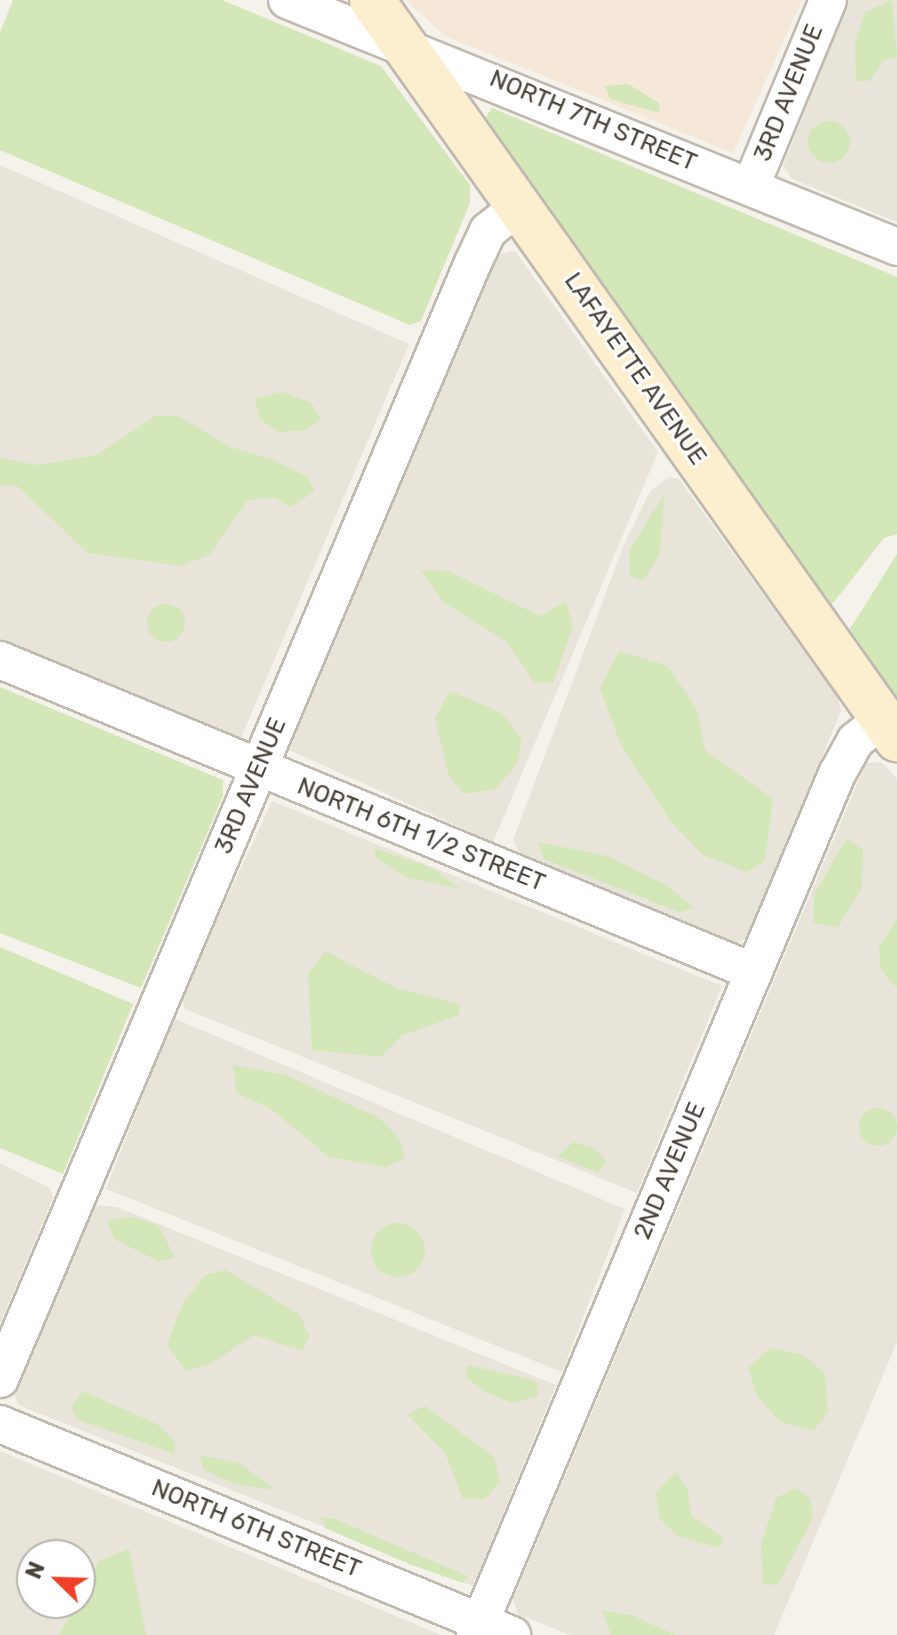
<!DOCTYPE html>
<style>
body{margin:0}
#map{position:relative;width:897px;height:1635px;overflow:hidden;background:#f5f2ec;font-family:Rubik,sans-serif}
div>[style]{position:absolute}
[style*='--x']{left:calc(var(--x)*1px);top:calc(var(--y)*1px);width:calc(var(--w)*1px);rotate:calc(var(--a)*1deg)}
.residential>*{inset:0;background:#e9e4da}
.commercial>*{inset:0;background:#f5e8d9}
.green>*{inset:0;background:#d3e7b8}
.round{border-radius:50%}
.roads{filter:drop-shadow(2px 0 #c0b9af) drop-shadow(-2px 0 #c0b9af) drop-shadow(0 2px #c0b9af) drop-shadow(0 -2px #c0b9af)}
.street>*{height:36px;margin:-18px;padding:0 18px;transform-origin:18px;border-radius:18px;background:#fff}
.secondary>*{height:44px;margin:-22px;padding:0 22px;transform-origin:22px;border-radius:22px;background:#fcefcf}
span{translate:-50% -50%;white-space:nowrap;text-align:center;line-height:1.15;-webkit-text-stroke:6px #fff;paint-order:stroke}
.street-label{font-size:24px;color:#49433a}
.north{position:absolute;left:16px;top:1539px;width:80px;height:80px;box-sizing:border-box;background:#fff;border:2px solid #b6b4b0;border-radius:50%;rotate:293deg;font-size:22px;font-weight:700;line-height:32px;text-align:center;color:#49433a}
.north::after{content:'';display:block;margin:auto;width:28px;height:36px;background:#ef402a;clip-path:polygon(50% 0,100% 100%,50% 72%,0 100%)}
</style>
<div id="map">
<div class="residential">
<i style="clip-path:polygon(849px 0,897px 0,897px 222px,792px 179px,783px 166px)"></i>
<i style="clip-path:polygon(0 165px,409px 344px,241px 738px,0 640px)"></i>
<i style="clip-path:polygon(515px 251px,658px 452px,493px 842px,289px 750px,493px 266px,499px 254px)"></i>
<i style="clip-path:polygon(669px 477px,679px 479px,838px 698px,841px 711px,746px 939px,737px 943px,520px 853px,513px 840px,625px 542px,650px 491px)"></i>
<i style="clip-path:polygon(881px 762px,897px 779px,897px 1342px,774px 1635px,570px 1635px,518px 1614px,513px 1599px,866px 763px)"></i>
<i style="clip-path:polygon(272px 801px,722px 986px,637px 1193px,185px 1009px,181px 997px)"></i>
<i style="clip-path:polygon(173px 1018px,625px 1209px,562px 1372px,106px 1189px)"></i>
<i style="clip-path:polygon(0 1163px,50px 1188px,53px 1198px,0 1324px)"></i>
<i style="clip-path:polygon(95px 1205px,117px 1207px,556px 1385px,473px 1586px,18px 1405px,15px 1395px)"></i>
<i style="clip-path:polygon(evenodd,0 1451px,439px 1634px,440px 1635px,0 1635px,0 1451px,32px 1555px,80px 1555px,80px 1603px,32px 1603px,32px 1555px)"></i>
</div>
<div class="commercial">
<i style="clip-path:polygon(406px 0,802px 0,733px 153px,445px 36px)"></i>
</div>
<div class="green">
<i style="clip-path:polygon(13px 0,222px 0,381px 66px,470px 185px,470px 203px,421px 321px,410px 325px,0 150px,0 32px)"></i>
<i style="clip-path:polygon(892px 0,897px 57px,884px 60px,869px 81px,856px 81px,855px 45px,865px 12px)"></i>
<i style="clip-path:polygon(628px 84px,659px 103px,660px 113px,610px 99px,605px 86px)"></i>
<i style="clip-path:polygon(492px 108px,897px 277px,897px 534px,884px 538px,834px 602px,829px 605px,483px 121px)"></i>
<i class="round" style="left:808px;top:121px;width:42px;height:42px"></i>
<i style="clip-path:polygon(284px 392px,311px 403px,321px 419px,306px 430px,280px 432px,259px 419px,255px 398px)"></i>
<i style="clip-path:polygon(155px 416px,178px 416px,231px 447px,274px 460px,308px 477px,315px 491px,291px 507px,275px 498px,248px 500px,209px 555px,181px 566px,88px 553px,17px 486px,0 485px,0 458px,37px 465px,97px 455px)"></i>
<i style="clip-path:polygon(665px 493px,660px 554px,643px 581px,630px 576px,630px 549px)"></i>
<i style="clip-path:polygon(897px 554px,897px 704px,850px 629px)"></i>
<i style="clip-path:polygon(421px 570px,449px 571px,540px 616px,566px 601px,573px 626px,553px 683px,534px 682px,507px 642px,443px 602px)"></i>
<i class="round" style="left:147px;top:604px;width:38px;height:38px"></i>
<i style="clip-path:polygon(619px 651px,668px 666px,697px 710px,705px 750px,773px 799px,765px 861px,747px 872px,703px 855px,671px 822px,621px 745px,600px 688px)"></i>
<i style="clip-path:polygon(0 687px,223px 780px,223px 796px,141px 988px,0 933px)"></i>
<i style="clip-path:polygon(450px 691px,502px 713px,522px 739px,517px 764px,495px 789px,464px 794px,449px 776px,435px 718px)"></i>
<i style="clip-path:polygon(846px 839px,863px 849px,862px 887px,838px 927px,814px 923px,814px 895px)"></i>
<i style="clip-path:polygon(538px 842px,607px 856px,668px 886px,694px 908px,679px 912px,544px 859px)"></i>
<i style="clip-path:polygon(374px 848px,432px 868px,461px 889px,406px 877px,376px 858px)"></i>
<i style="clip-path:polygon(897px 919px,897px 988px,881px 970px,879px 947px)"></i>
<i style="clip-path:polygon(0 947px,133px 1004px,63px 1174px,0 1148px)"></i>
<i style="clip-path:polygon(325px 951px,396px 988px,460px 1004px,459px 1015px,401px 1036px,381px 1057px,312px 1050px,308px 974px)"></i>
<i style="clip-path:polygon(233px 1065px,286px 1075px,379px 1118px,399px 1138px,405px 1159px,385px 1167px,329px 1157px,270px 1108px,236px 1093px)"></i>
<i class="round" style="left:859px;top:1108px;width:38px;height:38px"></i>
<i style="clip-path:polygon(573px 1142px,595px 1149px,607px 1162px,598px 1173px,558px 1156px)"></i>
<i style="clip-path:polygon(135px 1217px,159px 1226px,175px 1258px,158px 1261px,114px 1239px,107px 1220px)"></i>
<i class="round" style="left:371px;top:1223px;width:54px;height:54px"></i>
<i style="clip-path:polygon(226px 1270px,300px 1315px,309px 1336px,303px 1351px,254px 1335px,210px 1364px,186px 1371px,167px 1344px,182px 1305px,205px 1275px)"></i>
<i style="clip-path:polygon(771px 1348px,803px 1355px,825px 1373px,828px 1412px,813px 1431px,779px 1421px,757px 1396px,748px 1368px)"></i>
<i style="clip-path:polygon(467px 1365px,537px 1381px,538px 1396px,513px 1403px,485px 1392px,465px 1376px)"></i>
<i style="clip-path:polygon(83px 1391px,157px 1424px,174px 1440px,175px 1454px,76px 1419px,72px 1407px)"></i>
<i style="clip-path:polygon(425px 1406px,494px 1457px,500px 1482px,485px 1499px,463px 1499px,445px 1453px,407px 1414px)"></i>
<i style="clip-path:polygon(200px 1455px,239px 1463px,276px 1490px,234px 1484px,203px 1469px)"></i>
<i style="clip-path:polygon(676px 1472px,688px 1490px,691px 1516px,723px 1537px,720px 1548px,678px 1536px,659px 1518px,656px 1492px)"></i>
<i style="clip-path:polygon(796px 1488px,810px 1498px,813px 1517px,778px 1585px,763px 1584px,761px 1544px,776px 1498px)"></i>
<i style="clip-path:polygon(321px 1517px,335px 1519px,468px 1576px,463px 1583px,409px 1564px,325px 1528px)"></i>
<i style="clip-path:polygon(129px 1549px,146px 1635px,59px 1635px,99px 1561px)"></i>
<i style="clip-path:polygon(602px 1610px,632px 1615px,675px 1635px,611px 1635px)"></i>
</div>
<div class="roads">
<div class="street">
<i style="--x:287;--y:0;--w:658;--a:22.04"></i>
<i style="--x:751;--y:186;--w:201;--a:-67.5"></i>
<i style="--x:0;--y:660;--w:816;--a:22.48"></i>
<i style="--x:0;--y:1379;--w:1210;--a:-67.04"></i>
<i style="--x:472;--y:265;--w:38;--a:-65"></i>
<i style="--x:488;--y:231;--w:40;--a:-39"></i>
<i style="--x:0;--y:1424;--w:554;--a:22.4"></i>
<i style="--x:475;--y:1635;--w:934;--a:-67.2"></i>
<i style="--x:837;--y:774;--w:38;--a:-61"></i>
<i style="--x:855;--y:741;--w:36;--a:-38"></i>
</div>
<div class="secondary">
<i style="--x:372;--y:0;--w:907;--a:54.61"></i>
</div>
</div>
<div class="street-label">
<span style="left:789px;top:93px;rotate:-68deg">3RD AVENUE</span>
<span style="left:593px;top:121px;rotate:23deg">NORTH 7TH STREET</span>
<span style="left:635px;top:369px;rotate:55deg">LAFAYETTE AVENUE</span>
<span style="left:251px;top:786px;rotate:-67deg">3RD AVENUE</span>
<span style="left:421px;top:835px;rotate:22deg">NORTH 6TH 1/2 STREET</span>
<span style="left:670px;top:1171px;rotate:-67deg">2ND AVENUE</span>
<span style="left:256px;top:1529px;rotate:22deg">NORTH 6TH STREET</span>
</div>
<div class="north">N</div>
</div>
